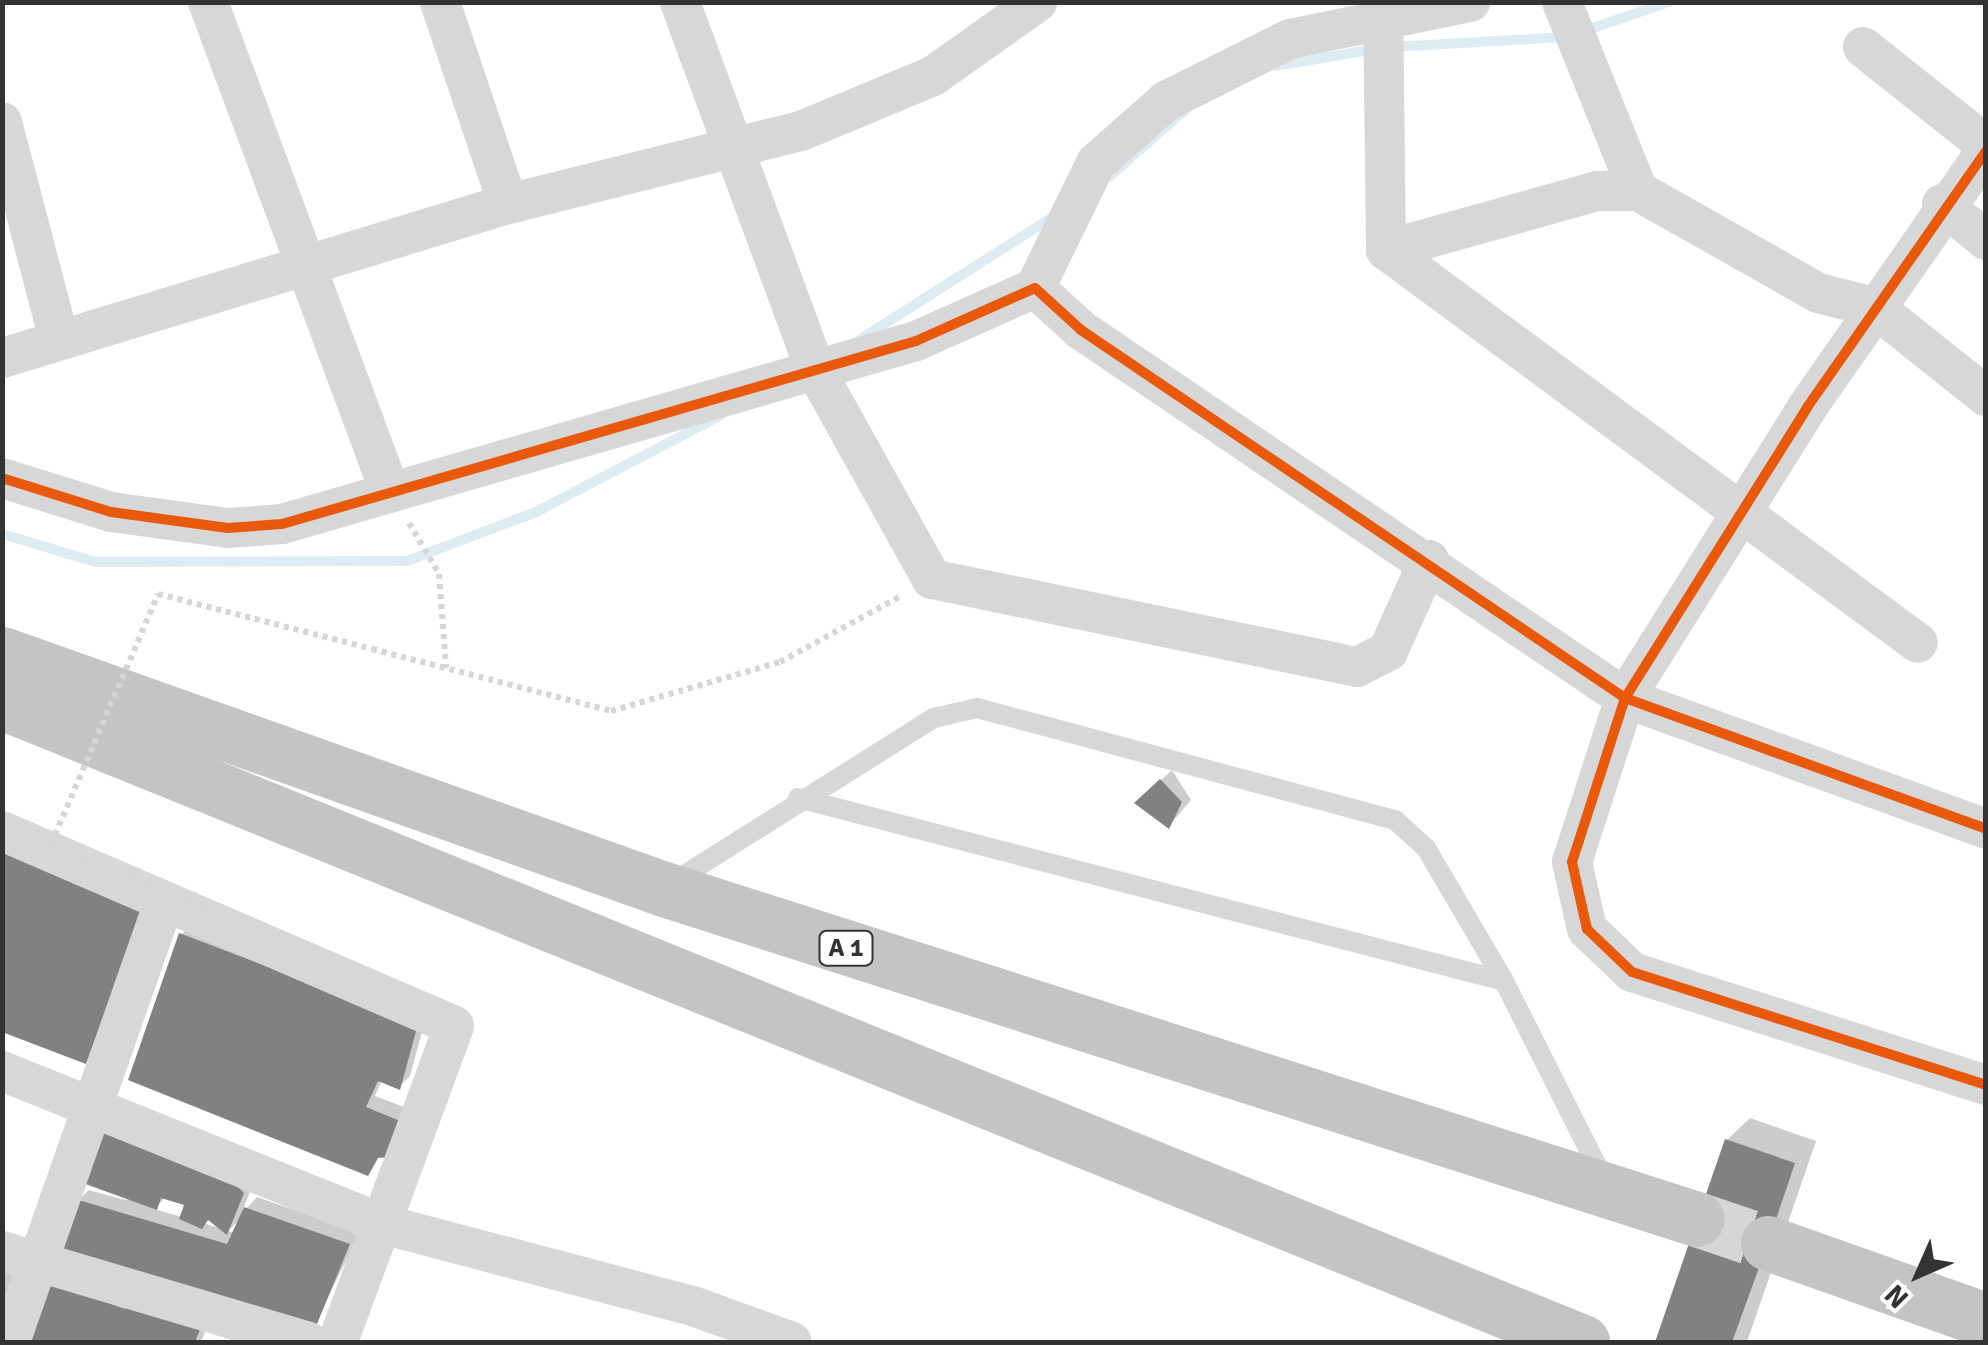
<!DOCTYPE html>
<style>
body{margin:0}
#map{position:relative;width:1988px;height:1345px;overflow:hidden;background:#fff;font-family:Signika,sans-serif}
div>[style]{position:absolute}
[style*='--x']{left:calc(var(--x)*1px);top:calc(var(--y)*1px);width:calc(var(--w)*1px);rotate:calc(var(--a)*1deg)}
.shadow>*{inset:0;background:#0003}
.stream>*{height:10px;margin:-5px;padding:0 5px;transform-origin:5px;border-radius:5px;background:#ddebf3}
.building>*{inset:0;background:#818181}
.motorway-tunnel>*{height:55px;margin-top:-27.5px;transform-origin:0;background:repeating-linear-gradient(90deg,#d6d6d6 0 55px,transparent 0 83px)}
.path>*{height:6px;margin-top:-3px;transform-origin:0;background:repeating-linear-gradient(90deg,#d6d6d6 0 5px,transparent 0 10px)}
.service>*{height:20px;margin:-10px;padding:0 10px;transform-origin:10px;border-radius:10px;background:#d7d7d7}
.minor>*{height:40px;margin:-20px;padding:0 20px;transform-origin:20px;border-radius:20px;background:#d7d7d7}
.motorway>*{height:55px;margin:-27.5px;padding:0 27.5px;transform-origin:27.5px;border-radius:27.5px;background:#c4c4c4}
.path-bridge>*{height:6px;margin-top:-3px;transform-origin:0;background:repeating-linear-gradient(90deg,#d6d6d6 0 5px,transparent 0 10px)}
.cycleway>*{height:10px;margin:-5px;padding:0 5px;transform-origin:5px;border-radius:5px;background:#e8590c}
span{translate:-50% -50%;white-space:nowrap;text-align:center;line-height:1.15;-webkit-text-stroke:10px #fff;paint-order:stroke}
.shield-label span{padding:2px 8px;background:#fff;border:2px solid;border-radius:8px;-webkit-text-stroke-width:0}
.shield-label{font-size:25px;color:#333;font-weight:700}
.frame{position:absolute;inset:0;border:5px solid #333;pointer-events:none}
.north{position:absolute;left:1868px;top:1225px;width:100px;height:100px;-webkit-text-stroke:8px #fff;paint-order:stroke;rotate:225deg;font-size:28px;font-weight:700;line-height:40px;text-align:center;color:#333}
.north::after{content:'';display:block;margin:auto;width:35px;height:45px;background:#333;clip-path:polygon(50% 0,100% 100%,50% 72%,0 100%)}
</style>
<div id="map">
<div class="shadow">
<i style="clip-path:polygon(1172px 770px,1191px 800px,1169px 826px,1148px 792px)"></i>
<i style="clip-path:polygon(192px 924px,427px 1013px,410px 1076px,399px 1087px,382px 1080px,375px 1096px,409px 1109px,368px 1173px,181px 935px)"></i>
<i style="clip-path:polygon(1750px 1118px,1816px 1141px,1747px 1342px,1658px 1342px,1727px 1140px)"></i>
<i style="clip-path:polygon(evenodd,254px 1182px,241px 1214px,257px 1197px,360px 1233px,308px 1337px,322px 1342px,229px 1342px,235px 1327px,77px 1201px,89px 1190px,125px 1200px,254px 1182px,166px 1197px,187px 1203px,182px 1217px,154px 1209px,166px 1197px,254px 1182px,242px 1217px,235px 1233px,228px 1231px,242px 1217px,254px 1182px,209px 1218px,223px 1229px,203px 1223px,209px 1218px)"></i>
<i style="clip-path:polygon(2px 1246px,28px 1255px,2px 1330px)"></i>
<i style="clip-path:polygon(52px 1283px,211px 1316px,201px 1342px,28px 1342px)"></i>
</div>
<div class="stream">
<i style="--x:1581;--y:32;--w:93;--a:-18.8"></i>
<i style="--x:1393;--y:47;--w:172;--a:-3.3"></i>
<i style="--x:1275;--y:66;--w:102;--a:-9.6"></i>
<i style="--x:1110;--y:176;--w:103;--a:-41.4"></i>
<i style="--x:859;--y:340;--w:233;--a:-32.4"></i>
<i style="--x:2;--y:534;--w:98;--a:16.6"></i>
<i style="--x:96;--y:562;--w:311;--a:-0.2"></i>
<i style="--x:407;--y:561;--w:138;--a:-20.8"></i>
<i style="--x:536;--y:512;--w:208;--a:-27.6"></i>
</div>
<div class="building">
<i style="clip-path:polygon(1160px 779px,1182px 802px,1169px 829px,1134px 803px)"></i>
<i style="clip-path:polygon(2px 840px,145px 906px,86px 1064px,2px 1032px)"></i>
<i style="clip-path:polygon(179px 933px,418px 1024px,400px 1090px,378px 1081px,366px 1107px,400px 1121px,389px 1157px,378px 1158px,368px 1176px,128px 1080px)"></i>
<i style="clip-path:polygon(104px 1130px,236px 1185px,244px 1193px,227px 1235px,208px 1220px,202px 1229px,179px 1219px,184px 1205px,161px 1198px,157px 1210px,80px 1182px)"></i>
<i style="clip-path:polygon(1725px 1139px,1795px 1163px,1768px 1243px,1732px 1342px,1655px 1342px)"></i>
<i style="clip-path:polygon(75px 1199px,227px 1244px,244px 1207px,350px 1244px,312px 1336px,59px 1250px)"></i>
<i style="clip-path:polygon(50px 1281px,125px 1309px,128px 1301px,201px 1327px,195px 1342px,24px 1342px)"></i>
</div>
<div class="motorway-tunnel">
<i style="--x:1697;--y:1219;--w:75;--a:18.7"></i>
</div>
<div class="path">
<i style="--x:409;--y:523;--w:59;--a:59.5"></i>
<i style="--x:439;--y:574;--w:94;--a:85.7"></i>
<i style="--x:372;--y:649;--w:247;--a:14.5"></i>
<i style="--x:611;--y:711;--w:176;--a:-16.2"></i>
<i style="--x:780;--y:662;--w:138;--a:-28.6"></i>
</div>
<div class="service">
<i style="--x:798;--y:798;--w:729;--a:14.53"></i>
<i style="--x:670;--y:884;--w:312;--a:-32.2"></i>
<i style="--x:934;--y:718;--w:44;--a:-13.1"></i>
<i style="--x:977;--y:708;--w:433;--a:15"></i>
<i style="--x:1395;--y:820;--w:42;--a:42.1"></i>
<i style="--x:1426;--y:848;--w:154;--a:59.6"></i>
<i style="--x:1504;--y:981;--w:220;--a:63.3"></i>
</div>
<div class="minor">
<i style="--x:208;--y:2;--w:520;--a:69.61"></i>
<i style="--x:440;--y:2;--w:213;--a:71.4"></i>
<i style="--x:680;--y:2;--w:393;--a:69.8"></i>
<i style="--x:816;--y:371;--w:238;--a:60.9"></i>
<i style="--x:932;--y:579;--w:434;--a:11.7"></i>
<i style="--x:1357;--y:667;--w:35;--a:-27"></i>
<i style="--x:1388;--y:651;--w:100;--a:-65.7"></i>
<i style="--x:1383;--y:2;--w:248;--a:89.3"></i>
<i style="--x:1386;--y:250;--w:661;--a:36.45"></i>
<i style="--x:1562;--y:2;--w:204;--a:68.1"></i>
<i style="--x:1863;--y:47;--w:157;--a:38.5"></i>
<i style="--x:2;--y:122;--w:224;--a:75.3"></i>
<i style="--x:1986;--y:151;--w:313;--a:124.9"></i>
<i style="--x:1807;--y:408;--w:342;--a:122.1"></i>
<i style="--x:1625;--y:698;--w:172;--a:107.9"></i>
<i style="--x:1572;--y:862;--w:69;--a:77.4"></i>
<i style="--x:1587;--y:929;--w:62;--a:43.7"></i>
<i style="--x:1632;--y:972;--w:372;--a:17.7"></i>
<i style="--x:1942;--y:204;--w:57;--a:39.3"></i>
<i style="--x:1386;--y:250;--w:219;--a:-15.6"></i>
<i style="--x:1597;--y:191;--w:41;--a:0"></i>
<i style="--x:1638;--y:191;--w:207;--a:29.5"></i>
<i style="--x:1818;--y:293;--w:58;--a:14"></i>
<i style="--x:1874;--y:307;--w:143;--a:38.5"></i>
<i style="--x:1035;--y:288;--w:139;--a:-64"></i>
<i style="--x:1096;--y:163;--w:94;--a:-41.5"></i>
<i style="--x:1166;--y:101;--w:139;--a:-26.6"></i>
<i style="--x:1290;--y:39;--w:184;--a:-11.6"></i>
<i style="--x:2;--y:358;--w:529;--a:-16.93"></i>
<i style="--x:508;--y:204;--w:302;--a:-14"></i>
<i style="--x:801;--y:131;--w:143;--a:-22.6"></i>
<i style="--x:933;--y:76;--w:128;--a:-35.4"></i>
<i style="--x:2;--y:478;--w:114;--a:17.3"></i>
<i style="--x:111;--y:512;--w:118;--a:7.8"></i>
<i style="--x:228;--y:528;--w:54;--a:-4.2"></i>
<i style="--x:282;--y:524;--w:660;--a:-16.1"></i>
<i style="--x:916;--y:341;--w:130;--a:-24"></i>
<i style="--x:1035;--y:288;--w:62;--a:42.4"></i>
<i style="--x:1081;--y:330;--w:657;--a:34.08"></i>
<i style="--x:1625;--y:698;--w:384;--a:19.9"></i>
<i style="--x:2;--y:831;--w:492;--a:23.3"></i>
<i style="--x:454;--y:1026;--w:337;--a:110.2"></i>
<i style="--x:2;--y:1071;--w:410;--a:21.9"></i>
<i style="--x:382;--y:1224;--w:322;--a:14.8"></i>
<i style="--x:693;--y:1306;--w:105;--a:20"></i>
<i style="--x:2;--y:1251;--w:320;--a:16.5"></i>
<i style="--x:10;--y:1342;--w:463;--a:-70.7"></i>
</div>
<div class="motorway">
<i style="--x:2;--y:654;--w:702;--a:19.54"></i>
<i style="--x:664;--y:889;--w:1084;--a:17.72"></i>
<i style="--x:2;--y:702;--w:1705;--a:22.05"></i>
<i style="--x:1768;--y:1243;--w:231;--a:19.5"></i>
</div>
<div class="path-bridge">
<i style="--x:235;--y:920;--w:199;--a:-157.6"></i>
<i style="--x:51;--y:844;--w:272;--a:-66.8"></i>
<i style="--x:158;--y:594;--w:221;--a:14.4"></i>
</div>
<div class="cycleway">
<i style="--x:1986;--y:151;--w:313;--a:124.9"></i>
<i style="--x:1807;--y:408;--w:342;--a:122.1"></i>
<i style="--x:1625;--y:698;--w:172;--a:107.9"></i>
<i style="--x:1572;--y:862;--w:69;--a:77.4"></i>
<i style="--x:1587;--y:929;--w:62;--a:43.7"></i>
<i style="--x:1632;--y:972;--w:372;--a:17.7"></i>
<i style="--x:2;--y:478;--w:114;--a:17.3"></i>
<i style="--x:111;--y:512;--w:118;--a:7.8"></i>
<i style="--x:228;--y:528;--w:54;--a:-4.2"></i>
<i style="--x:282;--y:524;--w:660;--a:-16.1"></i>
<i style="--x:916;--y:341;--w:130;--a:-24"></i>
<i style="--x:1035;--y:288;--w:62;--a:42.4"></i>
<i style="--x:1081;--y:330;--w:657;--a:34.08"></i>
<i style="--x:1625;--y:698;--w:384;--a:19.9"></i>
</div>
<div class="shield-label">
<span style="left:846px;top:948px">A 1</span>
</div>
<div class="frame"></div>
<div class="north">N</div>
</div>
